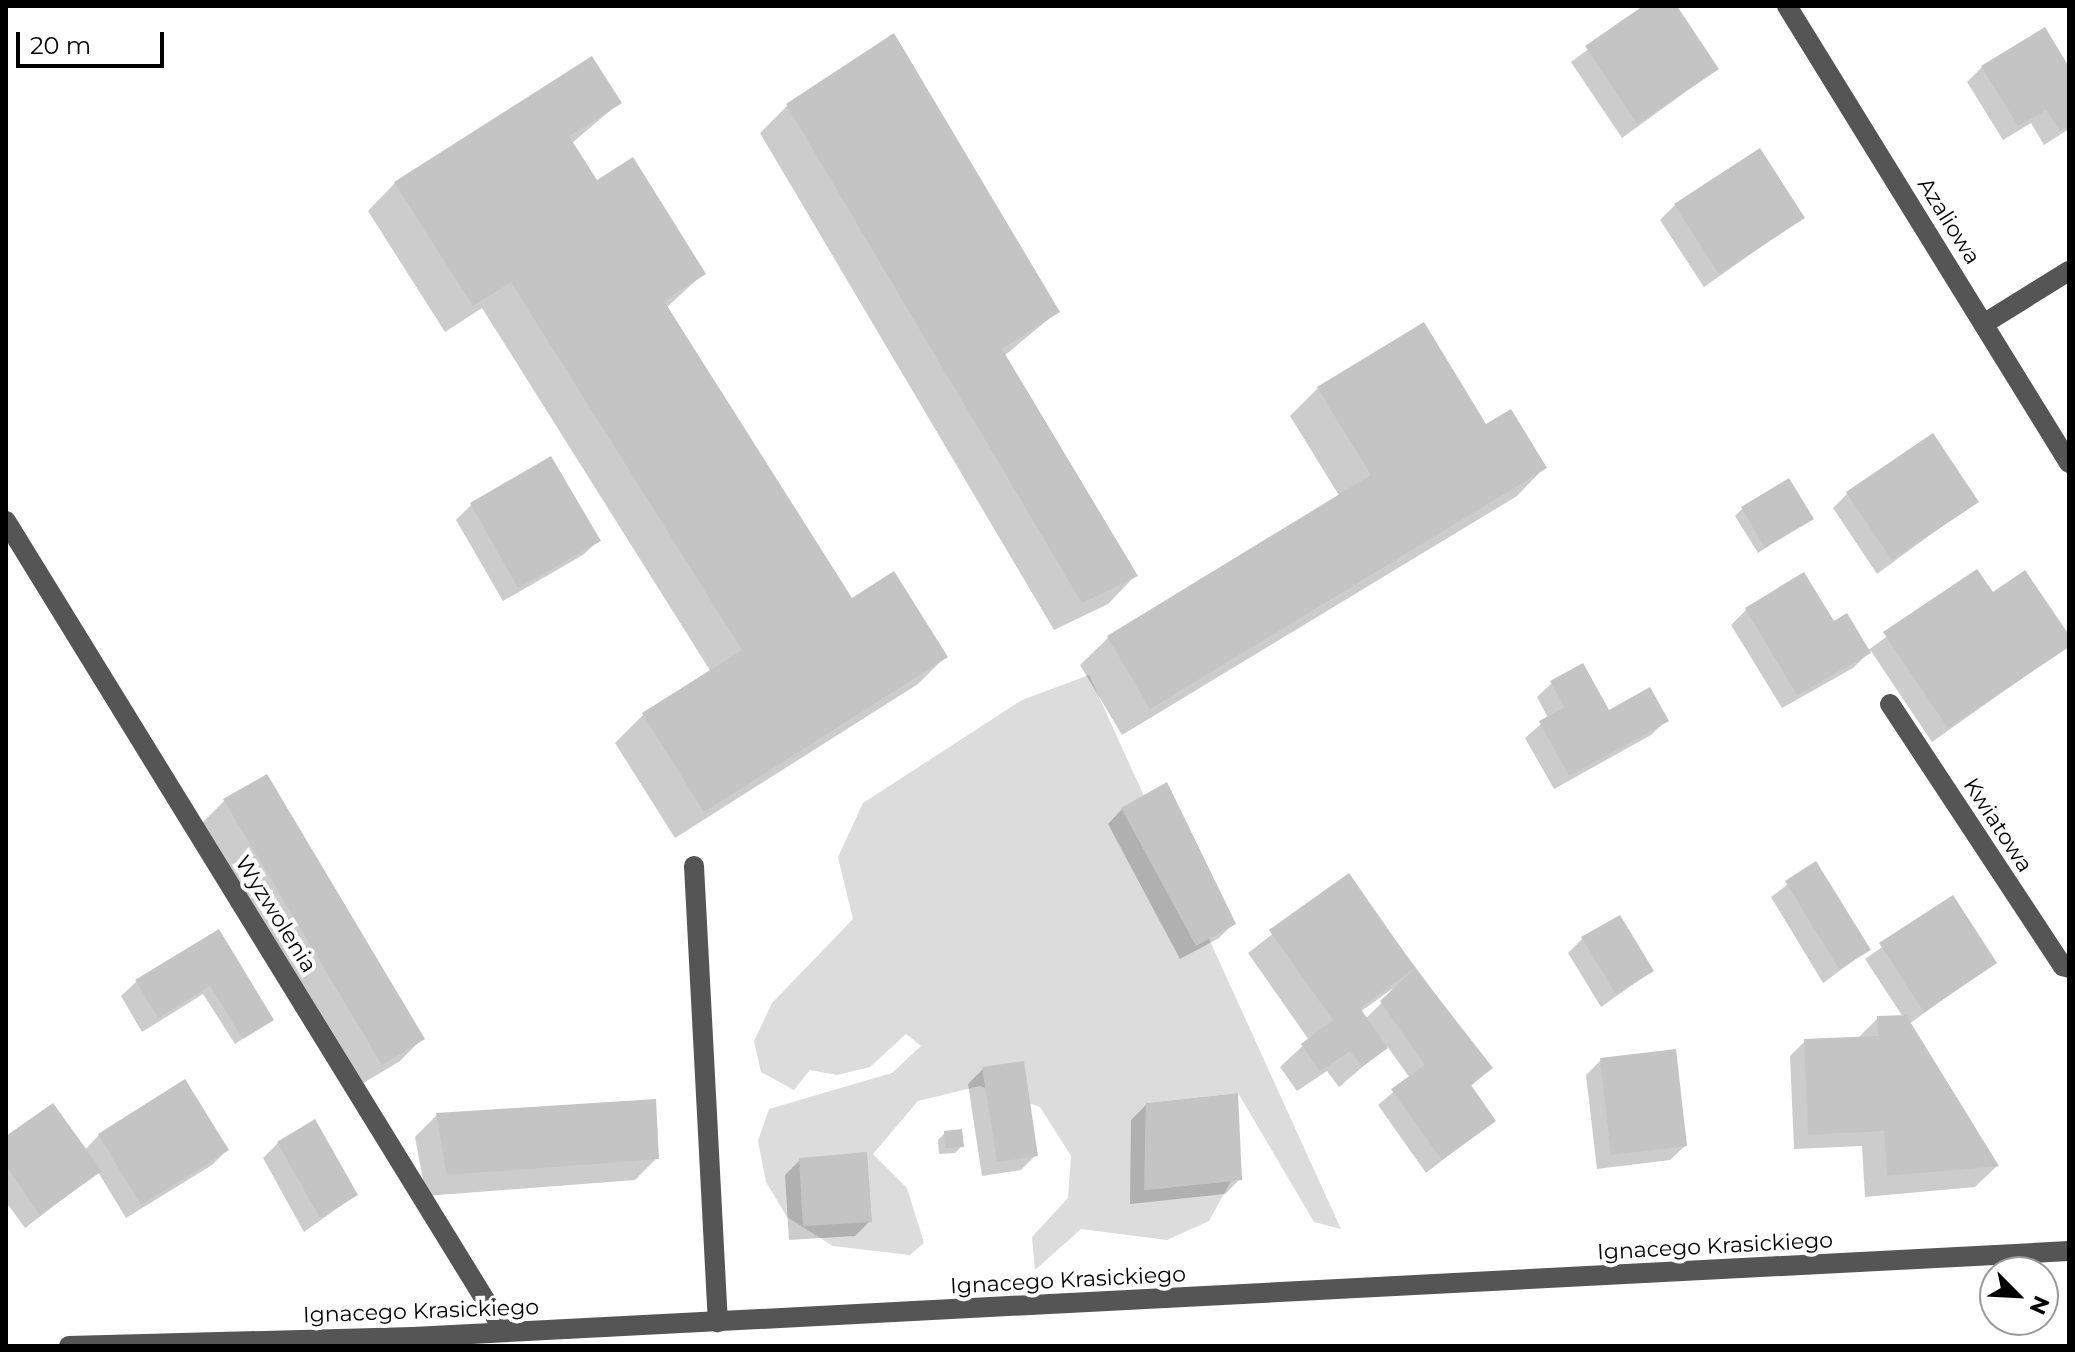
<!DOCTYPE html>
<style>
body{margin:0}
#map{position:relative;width:2075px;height:1352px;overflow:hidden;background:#fff;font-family:Montserrat,sans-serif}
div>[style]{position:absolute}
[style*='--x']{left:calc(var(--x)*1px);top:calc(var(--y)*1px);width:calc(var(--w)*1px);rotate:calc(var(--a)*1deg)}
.green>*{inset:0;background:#dcdcdc}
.shadow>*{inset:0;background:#0003}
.building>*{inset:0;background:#c4c4c4}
.minor>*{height:20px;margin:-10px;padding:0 10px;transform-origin:10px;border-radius:10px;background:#555}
span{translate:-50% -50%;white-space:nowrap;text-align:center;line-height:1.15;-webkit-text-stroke:8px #fff;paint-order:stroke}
.street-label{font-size:22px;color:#000}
.frame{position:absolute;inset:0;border:8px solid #000;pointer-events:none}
.north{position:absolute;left:1979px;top:1256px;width:80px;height:80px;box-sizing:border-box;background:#fff;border:2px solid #999;border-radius:50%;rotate:114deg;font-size:22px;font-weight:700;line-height:32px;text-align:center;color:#000}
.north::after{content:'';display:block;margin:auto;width:28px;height:36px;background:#000;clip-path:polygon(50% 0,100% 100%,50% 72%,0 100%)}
.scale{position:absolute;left:16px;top:32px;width:148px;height:36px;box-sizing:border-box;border:4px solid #000;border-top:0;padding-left:10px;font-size:24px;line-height:28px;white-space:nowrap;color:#000;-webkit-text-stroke:6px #fff;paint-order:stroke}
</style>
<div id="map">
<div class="green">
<i style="clip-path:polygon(1089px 675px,1341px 1229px,1314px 1222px,1238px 1093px,1146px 1103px,1145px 1190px,1231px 1181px,1209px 1221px,1167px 1240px,1081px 1229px,1035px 1270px,1032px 1237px,1068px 1198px,1071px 1156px,1040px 1107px,980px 1086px,918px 1101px,873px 1154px,907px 1188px,924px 1243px,910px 1255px,833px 1246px,787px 1217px,766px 1182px,758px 1141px,769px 1109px,892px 1073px,921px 1046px,906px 1034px,870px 1067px,837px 1075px,810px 1070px,794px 1090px,761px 1072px,754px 1041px,772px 1003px,853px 919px,838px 857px,863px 803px,1022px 700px)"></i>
</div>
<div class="shadow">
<i style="clip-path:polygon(1647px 6px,1674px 6px,1717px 69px,1622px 138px,1571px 62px)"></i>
<i style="clip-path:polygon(1982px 67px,2069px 71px,2069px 129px,2044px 145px,2031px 123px,2003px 140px,1967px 82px)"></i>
<i style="clip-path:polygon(619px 103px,572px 143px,596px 182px,703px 274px,666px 308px,851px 601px,946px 656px,918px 684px,675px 838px,615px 743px,643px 715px,711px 672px,482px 308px,445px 332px,368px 211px,395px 183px)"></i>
<i style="clip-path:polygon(788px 105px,1057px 312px,1004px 356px,1135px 576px,1108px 604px,1054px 630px,760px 133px)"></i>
<i style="clip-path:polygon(1675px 205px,1802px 218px,1704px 287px,1660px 220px)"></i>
<i style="clip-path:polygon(1318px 388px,1485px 427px,1544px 468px,1517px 496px,1122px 735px,1080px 665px,1108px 638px,1340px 497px,1290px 416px)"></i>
<i style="clip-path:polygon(551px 459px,598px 541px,583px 555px,503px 601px,456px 520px,471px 505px)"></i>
<i style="clip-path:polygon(1848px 493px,1976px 501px,1877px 574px,1833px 508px)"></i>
<i style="clip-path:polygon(1742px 509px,1811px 518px,1758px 553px,1735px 516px)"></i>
<i style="clip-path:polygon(1976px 571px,1992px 594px,2069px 639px,2069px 645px,1932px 742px,1871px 651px,1853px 668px,1782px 708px,1731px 625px,1746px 610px,1833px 623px,1867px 651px)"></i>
<i style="clip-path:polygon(1552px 683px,1608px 713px,1666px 721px,1651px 735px,1554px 789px,1525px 738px,1548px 718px,1537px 697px)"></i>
<i style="clip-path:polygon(267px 777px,422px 1039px,400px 1061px,360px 1085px,202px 823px,224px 801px)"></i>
<i style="clip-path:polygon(1122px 809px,1234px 923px,1219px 938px,1180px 959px,1108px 824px)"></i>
<i style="clip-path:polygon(1815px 864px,1868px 950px,1823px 983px,1771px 897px)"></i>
<i style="clip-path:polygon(evenodd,1348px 876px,1490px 1068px,1470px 1087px,1493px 1121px,1426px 1173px,1378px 1105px,1410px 1078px,1387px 1046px,1339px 1087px,1327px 1071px,1297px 1091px,1280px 1067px,1309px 1040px,1248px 953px,1348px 876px,1392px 989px,1394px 991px,1365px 1019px,1360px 1012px,1392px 989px)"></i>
<i style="clip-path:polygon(1953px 898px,1994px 963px,1909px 1024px,1997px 1166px,1975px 1187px,1865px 1197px,1862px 1146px,1794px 1149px,1790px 1056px,1805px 1041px,1857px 1039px,1878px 1018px,1903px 1017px,1865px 959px)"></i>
<i style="clip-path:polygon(218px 931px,271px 1020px,235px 1044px,203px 994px,142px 1032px,121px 996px,136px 982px)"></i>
<i style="clip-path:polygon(1583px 938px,1652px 971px,1601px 1007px,1568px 953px)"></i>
<i style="clip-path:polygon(1601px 1060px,1685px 1146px,1670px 1160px,1597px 1169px,1586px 1075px)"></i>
<i style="clip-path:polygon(983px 1069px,1036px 1155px,1021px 1170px,982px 1176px,968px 1084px)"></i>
<i style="clip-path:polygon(1146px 1105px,1240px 1179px,1225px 1194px,1130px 1204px,1131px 1120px)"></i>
<i style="clip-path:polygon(437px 1115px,657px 1158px,635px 1180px,426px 1196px,415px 1137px)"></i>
<i style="clip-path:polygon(945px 1133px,962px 1146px,955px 1153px,939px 1154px,938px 1140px)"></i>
<i style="clip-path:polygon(99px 1135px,227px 1150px,212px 1165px,126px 1218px,98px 1172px,25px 1228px,6px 1202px,6px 1139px,85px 1150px)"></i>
<i style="clip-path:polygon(278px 1143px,356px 1195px,304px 1232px,263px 1158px)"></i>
<i style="clip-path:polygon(800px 1160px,870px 1221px,855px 1236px,789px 1240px,785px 1175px)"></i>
</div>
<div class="building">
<i style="clip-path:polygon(1643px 6px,1677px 6px,1719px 69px,1637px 124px,1585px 46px)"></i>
<i style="clip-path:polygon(2045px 27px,2069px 67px,2069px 126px,2060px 131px,2046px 110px,2018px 126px,1981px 66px)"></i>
<i style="clip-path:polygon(894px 33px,1060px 312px,1002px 349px,1138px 576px,1082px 603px,786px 104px)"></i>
<i style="clip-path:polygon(592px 56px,622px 103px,569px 136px,597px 180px,633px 157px,706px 274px,664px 301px,852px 598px,894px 571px,948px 657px,704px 812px,642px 713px,742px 650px,511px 282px,473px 306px,394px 182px)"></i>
<i style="clip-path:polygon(1760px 148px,1805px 218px,1719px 274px,1674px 204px)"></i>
<i style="clip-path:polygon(1424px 322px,1486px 424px,1511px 409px,1547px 468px,1150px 709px,1107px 636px,1371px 475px,1317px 387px)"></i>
<i style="clip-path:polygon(1933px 433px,1979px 502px,1892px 560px,1846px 492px)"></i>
<i style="clip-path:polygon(551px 456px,601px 541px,518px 588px,470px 503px)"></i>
<i style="clip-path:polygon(1789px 478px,1814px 519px,1765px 548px,1741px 507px)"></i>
<i style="clip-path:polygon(1977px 569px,1993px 592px,2025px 570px,2069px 635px,2069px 647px,1948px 728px,1883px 632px)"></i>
<i style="clip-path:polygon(1804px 572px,1834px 621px,1847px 613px,1871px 653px,1797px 695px,1745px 608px)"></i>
<i style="clip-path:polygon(1583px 663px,1609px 710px,1650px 687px,1669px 721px,1569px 776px,1539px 721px,1565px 707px,1550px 681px)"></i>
<i style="clip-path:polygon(267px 774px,425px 1039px,382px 1065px,223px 799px)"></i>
<i style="clip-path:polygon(1167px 782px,1236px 924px,1196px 946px,1121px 808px)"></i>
<i style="clip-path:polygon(1816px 861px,1871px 950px,1839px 969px,1785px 881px)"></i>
<i style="clip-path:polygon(1349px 873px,1415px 968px,1360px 1008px,1388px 1048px,1362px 1067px,1350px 1051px,1320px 1071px,1301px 1044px,1333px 1020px,1269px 930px)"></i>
<i style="clip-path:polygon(1953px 895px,1997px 963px,1924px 1012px,1879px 943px)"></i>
<i style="clip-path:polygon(1620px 915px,1654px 971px,1616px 994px,1581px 937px)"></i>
<i style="clip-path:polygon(219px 929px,274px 1020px,243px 1039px,210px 986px,158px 1018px,135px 980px)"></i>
<i style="clip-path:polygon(1415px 968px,1493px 1068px,1471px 1085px,1496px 1121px,1442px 1160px,1391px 1089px,1425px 1065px,1380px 1001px)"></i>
<i style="clip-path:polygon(1906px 1015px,1999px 1166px,1887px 1176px,1884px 1131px,1808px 1135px,1804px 1039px,1878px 1036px,1877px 1016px)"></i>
<i style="clip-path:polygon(1676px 1049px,1687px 1146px,1611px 1155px,1600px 1058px)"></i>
<i style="clip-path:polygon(1024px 1061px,1038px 1156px,997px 1162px,982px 1067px)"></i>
<i style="clip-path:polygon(185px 1079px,229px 1150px,141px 1205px,98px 1134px)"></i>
<i style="clip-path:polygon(1238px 1093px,1242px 1180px,1144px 1190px,1146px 1103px)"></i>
<i style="clip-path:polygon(656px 1099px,659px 1159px,447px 1175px,436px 1113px)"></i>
<i style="clip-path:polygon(53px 1103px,102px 1171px,40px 1215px,6px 1166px,6px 1136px)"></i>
<i style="clip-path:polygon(315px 1119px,358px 1195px,320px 1218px,277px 1142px)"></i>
<i style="clip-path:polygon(962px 1129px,964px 1147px,945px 1148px,944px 1131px)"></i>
<i style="clip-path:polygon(867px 1152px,872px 1222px,803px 1226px,799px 1158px)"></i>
</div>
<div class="minor">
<i style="--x:1787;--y:6;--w:537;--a:58.32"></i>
<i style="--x:1985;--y:323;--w:99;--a:-31.8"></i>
<i style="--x:6;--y:521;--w:952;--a:58.4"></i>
<i style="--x:1890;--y:704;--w:314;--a:56.6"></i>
<i style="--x:2063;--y:966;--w:6;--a:18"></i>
<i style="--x:694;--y:866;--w:457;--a:87"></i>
<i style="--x:69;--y:1346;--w:344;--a:-1.5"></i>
<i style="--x:413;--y:1337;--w:1658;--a:-2.97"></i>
</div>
<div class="street-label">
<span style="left:1949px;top:221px;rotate:58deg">Azaliowa</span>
<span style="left:1998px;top:825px;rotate:57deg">Kwiatowa</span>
<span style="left:276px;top:914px;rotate:58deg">Wyzwolenia</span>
<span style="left:1715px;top:1246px;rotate:-3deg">Ignacego Krasickiego</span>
<span style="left:1068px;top:1280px;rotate:-3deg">Ignacego Krasickiego</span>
<span style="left:421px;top:1311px;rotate:-2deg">Ignacego Krasickiego</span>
</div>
<div class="frame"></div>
<div class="north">N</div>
<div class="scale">20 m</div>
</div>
